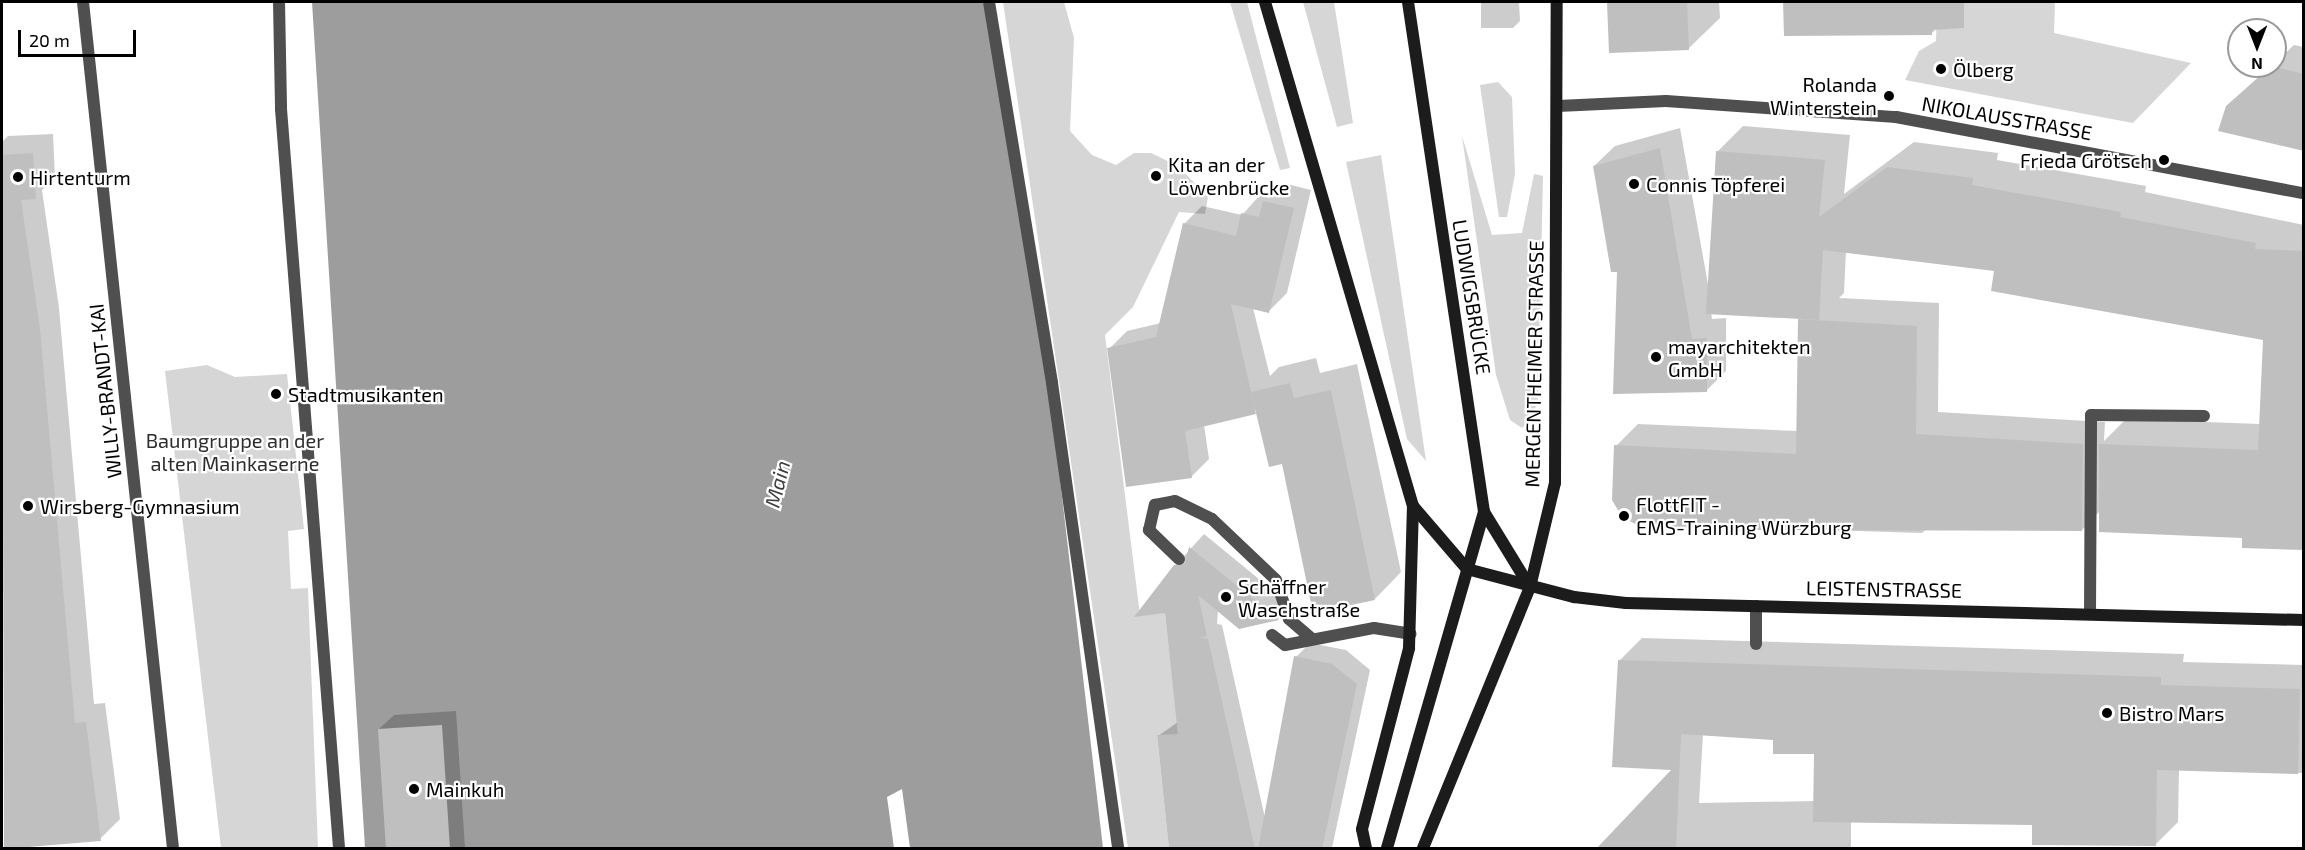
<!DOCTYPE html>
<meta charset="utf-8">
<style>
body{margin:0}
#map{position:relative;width:2305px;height:850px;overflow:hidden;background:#fff;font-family:"Exo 2",sans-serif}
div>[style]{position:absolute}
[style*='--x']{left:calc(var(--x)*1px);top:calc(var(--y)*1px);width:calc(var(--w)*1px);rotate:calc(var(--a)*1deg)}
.green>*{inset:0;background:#d6d6d6}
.water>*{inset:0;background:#9d9d9d}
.shadow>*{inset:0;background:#0003}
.building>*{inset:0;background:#bfbfbf}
.service>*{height:12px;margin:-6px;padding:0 6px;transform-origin:6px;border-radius:6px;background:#4f4f4f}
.minor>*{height:12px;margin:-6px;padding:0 6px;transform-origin:6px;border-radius:6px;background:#4f4f4f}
.tertiary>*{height:12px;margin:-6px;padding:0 6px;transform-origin:6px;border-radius:6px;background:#4f4f4f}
.secondary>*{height:12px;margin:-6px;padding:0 6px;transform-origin:6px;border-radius:6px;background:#1c1c1c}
.dots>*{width:16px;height:16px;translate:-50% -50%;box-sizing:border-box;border:3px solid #fff;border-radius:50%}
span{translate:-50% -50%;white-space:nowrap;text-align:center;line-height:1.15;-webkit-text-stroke:4.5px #fff;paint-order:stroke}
.poi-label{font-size:20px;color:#000}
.left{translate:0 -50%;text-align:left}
.right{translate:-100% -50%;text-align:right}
.street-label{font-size:20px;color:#000}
.park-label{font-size:20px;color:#2d2d2d}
.water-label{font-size:21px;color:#3e3e3e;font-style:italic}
.frame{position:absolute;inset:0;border:3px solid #000;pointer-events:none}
.north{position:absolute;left:2227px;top:18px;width:60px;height:60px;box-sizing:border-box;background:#fff;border:2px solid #999;border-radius:50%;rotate:180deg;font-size:16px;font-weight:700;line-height:24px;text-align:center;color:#000}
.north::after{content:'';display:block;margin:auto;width:21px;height:27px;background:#000;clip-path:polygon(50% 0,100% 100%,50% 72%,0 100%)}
.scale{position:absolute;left:18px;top:30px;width:118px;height:27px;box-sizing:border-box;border:3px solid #000;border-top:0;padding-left:8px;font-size:18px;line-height:21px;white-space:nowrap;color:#000;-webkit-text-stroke:4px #fff;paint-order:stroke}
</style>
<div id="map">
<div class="green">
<i style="clip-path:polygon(1003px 2px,1064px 2px,1074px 38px,1070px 131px,1092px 155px,1116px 165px,1134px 153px,1151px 153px,1178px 166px,1208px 197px,1205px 214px,1179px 212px,1133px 307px,1105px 335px,1140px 615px,1165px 613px,1174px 693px,1193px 734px,1157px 735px,1169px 848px,1128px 848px)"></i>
<i style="clip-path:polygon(1230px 2px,1247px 2px,1290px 168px,1280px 170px)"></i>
<i style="clip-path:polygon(1303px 2px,1334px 2px,1353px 123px,1337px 127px)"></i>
<i style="clip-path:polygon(1937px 2px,2055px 2px,2054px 33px,2191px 63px,2133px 123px,1905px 80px,1919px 51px,1936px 41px)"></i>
<i style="clip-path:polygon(1498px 82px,1512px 97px,1515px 174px,1507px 217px,1499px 217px,1480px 85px)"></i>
<i style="clip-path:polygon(1462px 136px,1492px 235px,1522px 233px,1534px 174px,1543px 176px,1538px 400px,1532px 418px,1522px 428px,1510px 420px,1496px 375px)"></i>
<i style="clip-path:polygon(1381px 155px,1426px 461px,1407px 439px,1346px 162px)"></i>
<i style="clip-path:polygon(207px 365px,235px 377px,287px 374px,304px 529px,288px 531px,291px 589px,308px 588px,318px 848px,221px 848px,165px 371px)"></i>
</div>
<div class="water">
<i style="clip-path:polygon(312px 2px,985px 2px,1054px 428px,1103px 848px,910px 848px,902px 789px,887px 797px,894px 848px,365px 848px)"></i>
</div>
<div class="shadow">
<i style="clip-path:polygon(1481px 2px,1519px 2px,1520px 21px,1513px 28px,1481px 28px)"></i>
<i style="clip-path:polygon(1608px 2px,1719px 2px,1720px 18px,1689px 48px,1610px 52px)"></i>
<i style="clip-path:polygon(1785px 2px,1949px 2px,1949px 16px,1931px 34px,1786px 34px)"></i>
<i style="clip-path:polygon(2294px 45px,2304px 47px,2304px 149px,2227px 107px)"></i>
<i style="clip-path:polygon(evenodd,1743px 126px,1850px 135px,1844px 194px,1914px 142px,1998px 153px,1997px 160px,2146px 186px,2145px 192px,2304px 225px,2304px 549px,2100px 511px,2082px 530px,1927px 528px,1922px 533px,1640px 524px,1616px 446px,1638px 424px,1798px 431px,1802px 318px,1711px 312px,1712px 319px,1726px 318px,1726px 371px,1706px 391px,1619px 270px,1594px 166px,1615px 146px,1680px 128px,1709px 290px,1717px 152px,1743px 126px,1846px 251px,1996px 270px,2264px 339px,2260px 424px,2126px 419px,2104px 441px,2105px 422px,1938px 412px,1939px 303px,1839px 298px,1844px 293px,1846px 251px)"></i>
<i style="clip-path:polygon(53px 134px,55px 177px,42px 190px,59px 308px,94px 704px,105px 703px,120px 819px,100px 839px,6px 848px,2px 142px,8px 136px)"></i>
<i style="clip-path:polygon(1283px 183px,1311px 190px,1287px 293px,1269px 311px,1253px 308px,1270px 376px,1279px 367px,1316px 358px,1320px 373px,1357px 364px,1401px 572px,1375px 599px,1283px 462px,1257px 410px,1204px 425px,1209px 459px,1191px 477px,1109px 349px,1127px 331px,1161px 323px,1184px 224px,1202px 206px,1242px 215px,1260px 195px,1269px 198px)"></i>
<i style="clip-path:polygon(1204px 534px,1292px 606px,1278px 619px,1240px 627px,1218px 610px,1217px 624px,1222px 625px,1265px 818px,1296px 657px,1310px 643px,1346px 650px,1370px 670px,1332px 848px,1171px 848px,1158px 736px,1178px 722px,1175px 566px)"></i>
<i style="clip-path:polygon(evenodd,1642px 638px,2184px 654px,2183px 662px,2304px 665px,2304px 773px,2179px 769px,2178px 822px,2155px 845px,2034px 824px,1851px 821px,1851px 848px,1613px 848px,1675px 769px,1619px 661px,1642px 638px,1703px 734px,1775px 739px,1816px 753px,1815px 801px,1699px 803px,1703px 734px)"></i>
<i style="clip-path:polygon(456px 711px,465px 848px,387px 848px,379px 729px,394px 715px)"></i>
</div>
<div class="building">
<i style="clip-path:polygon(1607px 2px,1687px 2px,1689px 50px,1609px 53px)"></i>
<i style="clip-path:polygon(1783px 2px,1964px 2px,1964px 28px,1932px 30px,1932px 35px,1784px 36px)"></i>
<i style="clip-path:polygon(2271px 66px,2304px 74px,2304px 151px,2218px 131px,2226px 106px)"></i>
<i style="clip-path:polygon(1660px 148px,1692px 339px,1707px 338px,1707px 392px,1613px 394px,1617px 272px,1611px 272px,1593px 166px)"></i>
<i style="clip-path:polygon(1716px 151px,1825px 160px,1819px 217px,1887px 167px,1973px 178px,1972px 185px,2121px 212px,2120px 217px,2256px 243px,2255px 249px,2304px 251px,2304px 550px,2242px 548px,2242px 538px,2099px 532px,2099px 444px,2258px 450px,2263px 340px,1991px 291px,1994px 271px,1823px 250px,1819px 320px,1706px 314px)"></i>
<i style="clip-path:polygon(33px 153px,36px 199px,21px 200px,40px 329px,75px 723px,86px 722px,101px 841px,4px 849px,2px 155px)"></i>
<i style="clip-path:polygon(1263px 201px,1294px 208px,1269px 313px,1231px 304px,1256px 414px,1185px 431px,1192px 478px,1126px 487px,1107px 348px,1156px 337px,1183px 223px,1236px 236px,1241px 213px,1259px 217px)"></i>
<i style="clip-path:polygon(1798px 319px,1917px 326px,1916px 434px,2083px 444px,2082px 531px,1744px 530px,1639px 526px,1622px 517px,1612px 500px,1614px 445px,1796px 454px)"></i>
<i style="clip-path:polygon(1290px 383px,1294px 398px,1331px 390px,1375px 600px,1313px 613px,1282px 464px,1269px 467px,1251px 392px)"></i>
<i style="clip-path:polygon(1189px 547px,1279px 620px,1239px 629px,1198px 595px,1207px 636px,1200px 637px,1208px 639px,1255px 849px,1169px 849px,1157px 735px,1178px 735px,1165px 613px,1134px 617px,1174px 565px,1185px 564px)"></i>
<i style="clip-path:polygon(1294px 656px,1332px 664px,1357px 684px,1322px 849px,1258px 849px)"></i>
<i style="clip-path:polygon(1618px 660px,2161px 677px,2161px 685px,2300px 689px,2298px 774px,2157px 770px,2156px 846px,2032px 845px,2032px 825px,1813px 822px,1814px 754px,1773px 754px,1773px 740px,1681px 734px,1676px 849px,1596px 849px,1671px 770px,1612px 767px)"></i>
<i style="clip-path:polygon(442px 725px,450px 849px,386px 849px,378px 729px)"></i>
</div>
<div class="service">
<i style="--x:989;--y:2;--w:386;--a:80.6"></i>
<i style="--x:1052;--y:383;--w:470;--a:81.9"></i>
<i style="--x:1179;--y:559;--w:42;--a:-136"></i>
<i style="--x:1149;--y:530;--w:26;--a:-77"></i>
<i style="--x:1155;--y:505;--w:20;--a:-11"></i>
<i style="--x:1175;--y:501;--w:41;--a:25.9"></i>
<i style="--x:1212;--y:519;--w:88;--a:43.6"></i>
<i style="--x:1276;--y:580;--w:41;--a:71.6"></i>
<i style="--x:1289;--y:619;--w:28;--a:41"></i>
<i style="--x:1756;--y:606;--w:38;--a:90"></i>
<i style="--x:2090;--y:613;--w:198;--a:-89.7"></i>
<i style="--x:2091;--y:415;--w:113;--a:0.5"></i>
<i style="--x:1272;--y:635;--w:16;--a:38"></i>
<i style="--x:1285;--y:645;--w:91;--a:-10.8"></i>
<i style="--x:1374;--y:628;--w:37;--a:9"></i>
</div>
<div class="minor">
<i style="--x:279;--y:2;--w:107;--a:88.9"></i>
<i style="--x:281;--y:109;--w:741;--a:85.51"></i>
<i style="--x:1558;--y:106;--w:108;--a:-2.7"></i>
<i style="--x:1666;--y:101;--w:231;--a:4"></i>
<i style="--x:1896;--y:117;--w:415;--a:10.6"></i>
</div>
<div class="tertiary">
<i style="--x:83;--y:2;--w:851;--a:83.93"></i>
</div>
<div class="secondary">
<i style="--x:1265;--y:2;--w:525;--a:73.64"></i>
<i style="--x:1413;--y:506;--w:83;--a:49.4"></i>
<i style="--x:1408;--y:2;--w:516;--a:81.52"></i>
<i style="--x:1484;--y:512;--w:88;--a:58.5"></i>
<i style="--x:1467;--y:569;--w:111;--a:14.7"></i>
<i style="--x:1574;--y:597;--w:52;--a:6.6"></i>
<i style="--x:1626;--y:603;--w:678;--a:1.44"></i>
<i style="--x:1366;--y:848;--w:19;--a:-102"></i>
<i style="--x:1362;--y:829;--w:187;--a:-75.4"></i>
<i style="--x:1409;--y:648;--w:142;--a:-88.4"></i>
<i style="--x:1387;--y:848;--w:350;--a:-73.9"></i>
<i style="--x:1423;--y:848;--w:282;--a:-67.7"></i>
<i style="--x:1530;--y:587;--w:107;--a:-76.5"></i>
<i style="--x:1555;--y:483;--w:481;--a:-89.8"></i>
</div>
<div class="dots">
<i style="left:1941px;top:69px;background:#000"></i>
<i style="left:1889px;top:96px;background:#000"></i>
<i style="left:2164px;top:160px;background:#000"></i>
<i style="left:1156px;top:176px;background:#000"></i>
<i style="left:18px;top:177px;background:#000"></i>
<i style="left:1634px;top:184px;background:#000"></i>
<i style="left:1656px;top:357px;background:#000"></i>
<i style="left:276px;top:394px;background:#000"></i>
<i style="left:28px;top:506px;background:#000"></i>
<i style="left:1624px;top:516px;background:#000"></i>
<i style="left:1226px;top:597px;background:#000"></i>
<i style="left:2107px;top:713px;background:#000"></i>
<i style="left:414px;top:789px;background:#000"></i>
</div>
<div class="poi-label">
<span class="left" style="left:1953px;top:69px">Ölberg</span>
<span class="right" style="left:1877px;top:96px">Rolanda<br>Winterstein</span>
<span class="right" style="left:2152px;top:160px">Frieda Grötsch</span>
<span class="left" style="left:1168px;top:176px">Kita an der<br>Löwenbrücke</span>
<span class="left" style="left:30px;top:177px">Hirtenturm</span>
<span class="left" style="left:1646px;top:184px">Connis Töpferei</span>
<span class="left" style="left:1668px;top:358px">mayarchitekten<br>GmbH</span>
<span class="left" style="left:288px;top:394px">Stadtmusikanten</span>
<span class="left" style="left:1636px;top:516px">FlottFIT -<br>EMS-Training Würzburg</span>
<span class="left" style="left:40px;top:506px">Wirsberg-Gymnasium</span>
<span class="left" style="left:1238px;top:598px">Schäffner<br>Waschstraße</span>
<span class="left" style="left:2119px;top:713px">Bistro Mars</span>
<span class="left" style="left:426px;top:789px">Mainkuh</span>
</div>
<div class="street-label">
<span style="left:2007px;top:118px;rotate:10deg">NIKOLAUSSTRASSE</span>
<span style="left:1472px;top:297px;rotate:81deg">LUDWIGSBRÜCKE</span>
<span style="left:1534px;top:364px;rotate:-89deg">MERGENTHEIMER STRASSE</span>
<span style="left:105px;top:391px;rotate:-96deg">WILLY-BRANDT-KAI</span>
<span style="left:1884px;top:589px;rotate:1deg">LEISTENSTRASSE</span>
</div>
<div class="park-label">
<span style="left:235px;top:452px">Baumgruppe an der<br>alten Mainkaserne</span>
</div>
<div class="water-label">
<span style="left:777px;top:484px;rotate:-76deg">Main</span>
</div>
<div class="frame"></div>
<div class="north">N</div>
<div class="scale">20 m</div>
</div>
